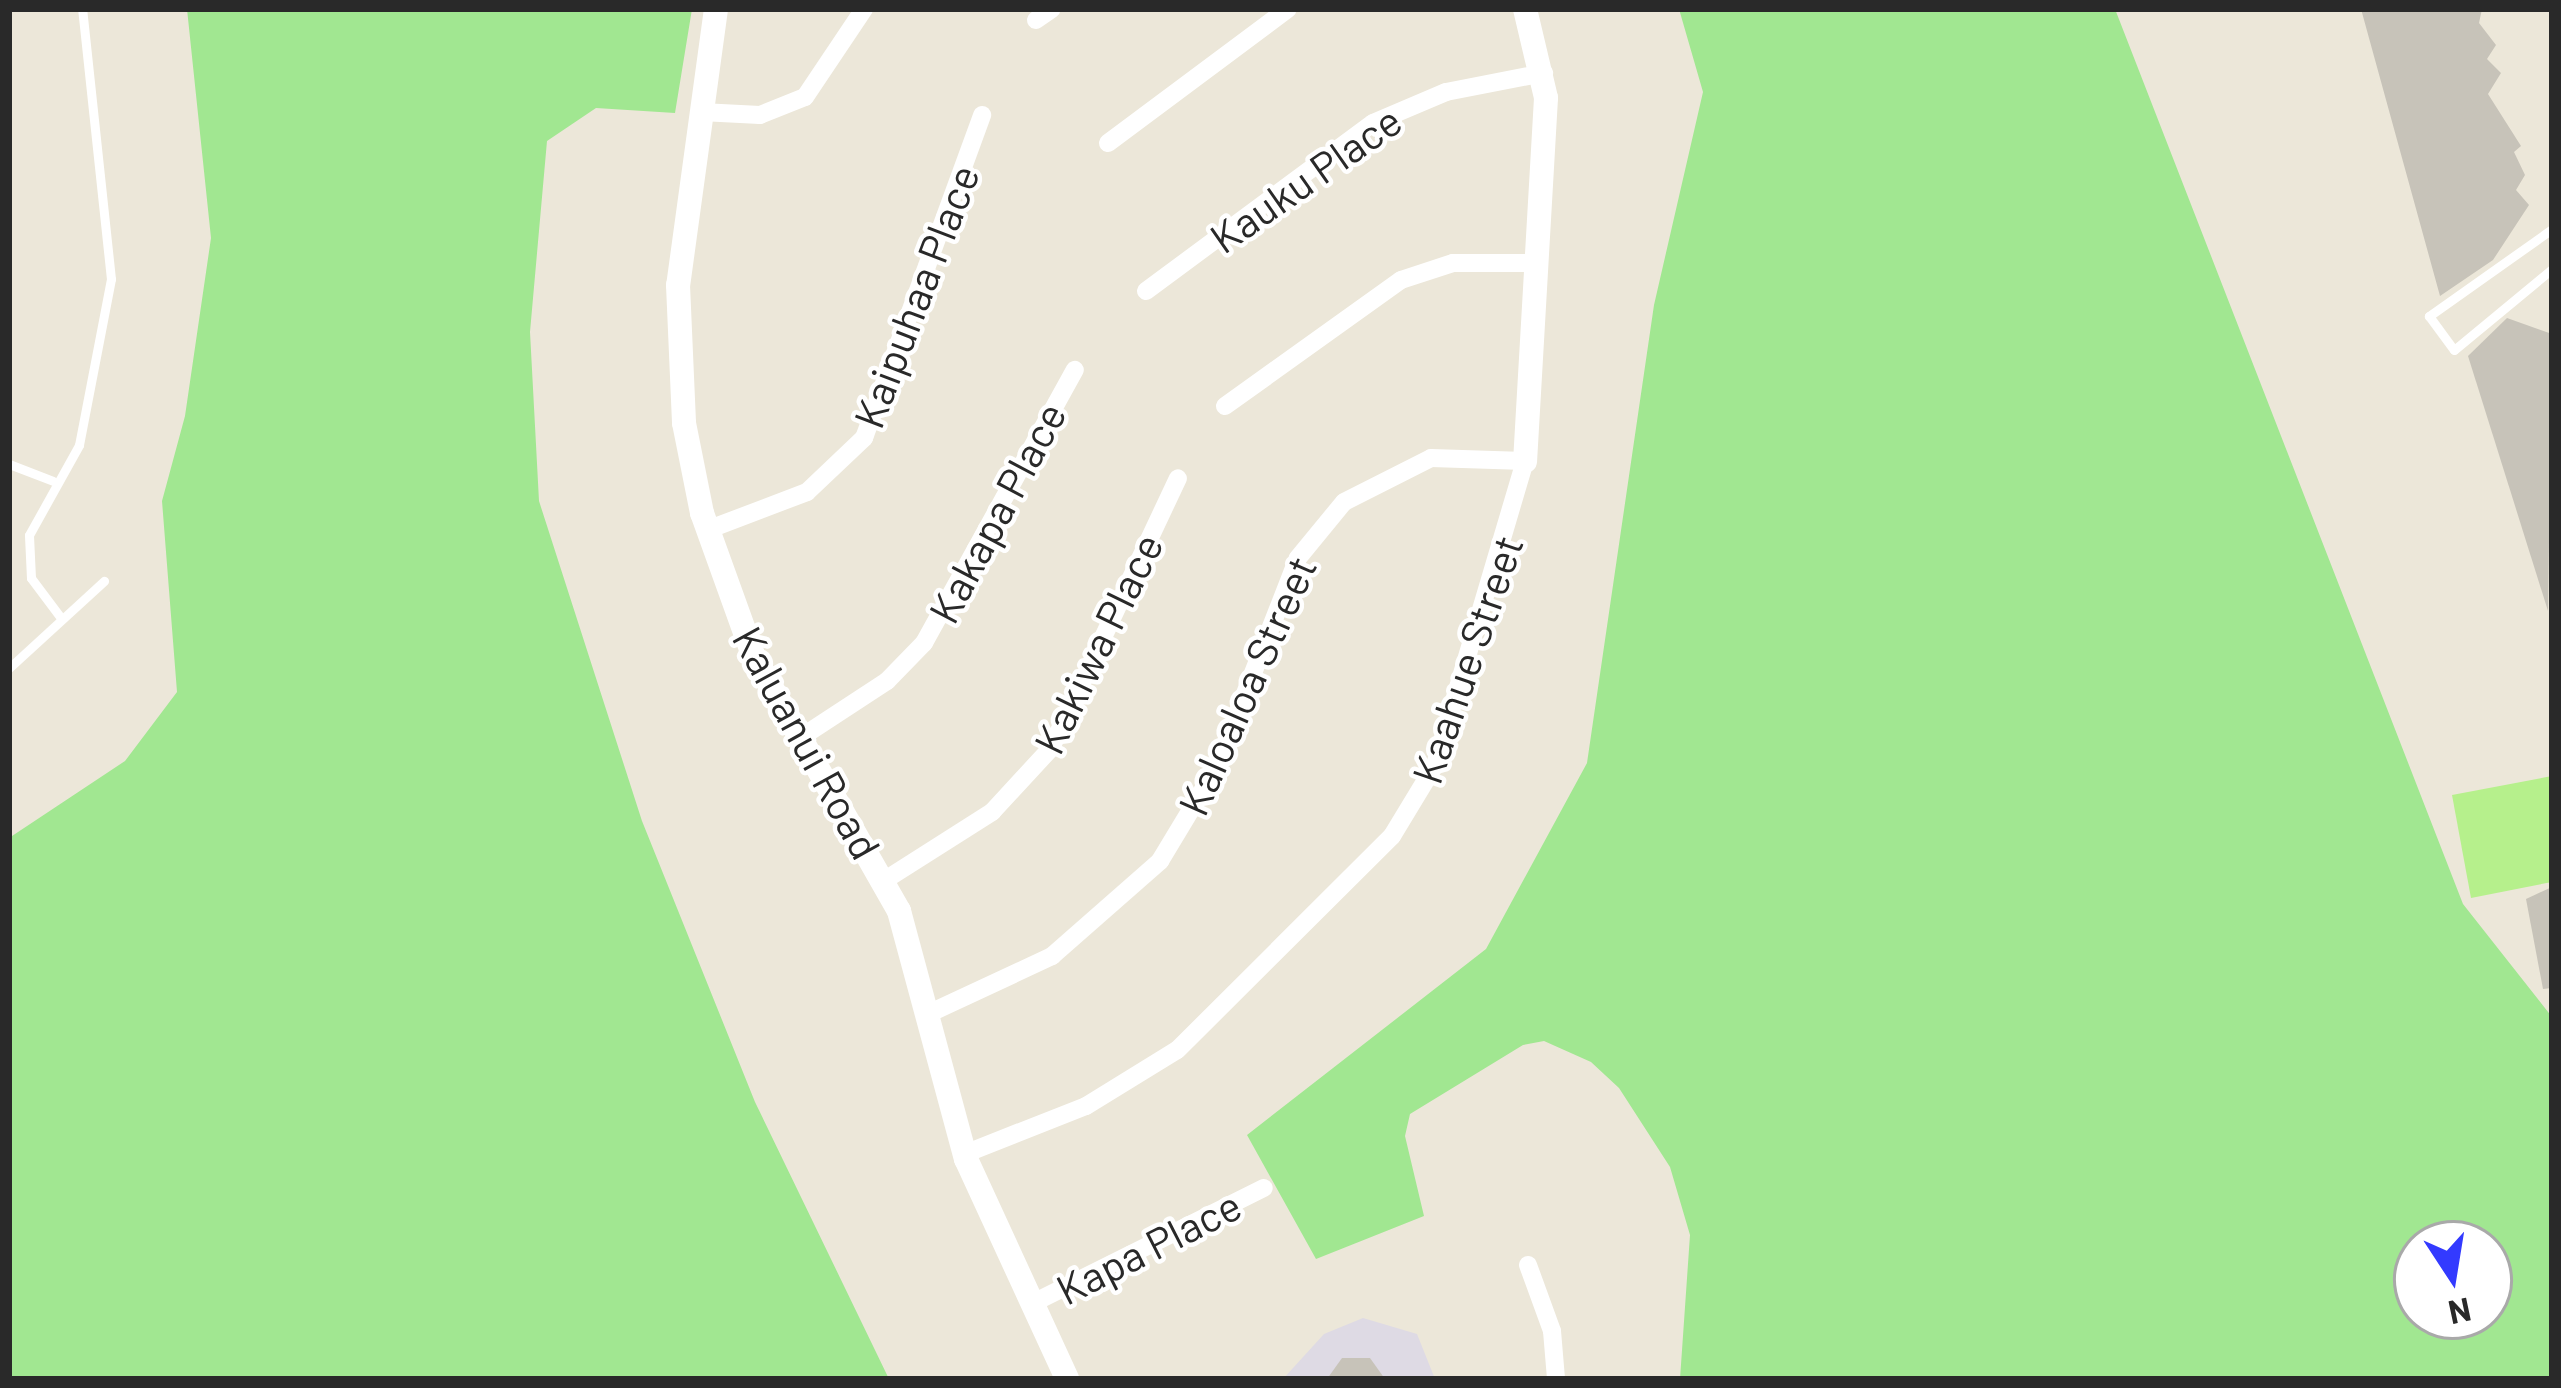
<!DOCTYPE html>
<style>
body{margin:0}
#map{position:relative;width:2561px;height:1388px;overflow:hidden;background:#ece7d9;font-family:Barlow,sans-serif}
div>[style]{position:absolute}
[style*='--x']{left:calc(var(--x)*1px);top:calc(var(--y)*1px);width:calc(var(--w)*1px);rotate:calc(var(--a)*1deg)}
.industrial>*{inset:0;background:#dedae4}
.green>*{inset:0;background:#a1e791}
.pitch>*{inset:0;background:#b6f08c}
.building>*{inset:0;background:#c7c3b9}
.lane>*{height:9px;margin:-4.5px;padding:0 4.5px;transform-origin:4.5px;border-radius:4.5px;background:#fff}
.street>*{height:18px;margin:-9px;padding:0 9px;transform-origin:9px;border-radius:9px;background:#fff}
.secondary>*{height:24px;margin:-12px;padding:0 12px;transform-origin:12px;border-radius:12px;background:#fff}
span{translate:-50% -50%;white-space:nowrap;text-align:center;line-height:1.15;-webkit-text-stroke:9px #fff;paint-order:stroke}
.street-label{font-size:42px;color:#292929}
.frame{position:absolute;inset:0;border:12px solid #292929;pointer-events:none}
.north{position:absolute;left:2393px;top:1220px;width:120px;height:120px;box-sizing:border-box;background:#fff;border:3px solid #a9a9a9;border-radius:50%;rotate:168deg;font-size:33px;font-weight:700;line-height:48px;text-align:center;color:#292929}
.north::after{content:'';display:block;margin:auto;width:42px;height:54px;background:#333aff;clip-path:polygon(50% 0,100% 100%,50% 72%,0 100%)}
</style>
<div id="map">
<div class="industrial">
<i style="clip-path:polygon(1363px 1318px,1417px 1334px,1435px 1379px,1283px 1379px,1324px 1334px)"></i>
</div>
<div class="green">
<i style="clip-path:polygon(187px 9px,692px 9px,675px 113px,596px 108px,547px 141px,530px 332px,539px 501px,642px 821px,755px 1102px,889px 1379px,9px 1379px,9px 838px,125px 761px,177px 692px,162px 501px,185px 416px,211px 238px)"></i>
<i style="clip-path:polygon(evenodd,1679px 9px,2115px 9px,2463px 904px,2552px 1017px,2552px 1379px,1680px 1379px,1690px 1235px,1670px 1167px,1619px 1088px,1591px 1062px,1544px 1041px,1523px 1045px,1410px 1114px,1405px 1136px,1424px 1216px,1316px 1259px,1247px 1135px,1486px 949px,1587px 763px,1654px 305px,1703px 92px,1679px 9px,2417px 1244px,2489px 1244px,2489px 1316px,2417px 1316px,2417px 1244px)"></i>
</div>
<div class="pitch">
<i style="clip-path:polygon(2552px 776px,2552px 882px,2471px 898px,2452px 795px)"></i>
</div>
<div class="building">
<i style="clip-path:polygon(2361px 9px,2482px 9px,2479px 23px,2496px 45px,2487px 59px,2501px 73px,2488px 94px,2521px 146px,2514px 152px,2525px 175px,2516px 190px,2529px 205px,2493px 260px,2440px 296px)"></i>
<i style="clip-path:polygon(2507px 318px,2552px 334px,2548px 611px,2468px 356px)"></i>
<i style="clip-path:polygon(2552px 887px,2552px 988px,2543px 989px,2526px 899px)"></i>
<i style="clip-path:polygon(1342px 1358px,1370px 1358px,1385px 1379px,1327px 1379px)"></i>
</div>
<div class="lane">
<i style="--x:2552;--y:229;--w:151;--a:144.7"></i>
<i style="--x:2429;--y:316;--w:42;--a:53.7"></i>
<i style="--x:2454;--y:350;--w:127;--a:-39.6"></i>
<i style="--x:9;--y:464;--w:47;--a:21.1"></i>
<i style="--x:61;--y:618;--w:50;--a:-126.9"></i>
<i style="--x:31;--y:578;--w:43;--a:-92.7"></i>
<i style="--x:29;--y:535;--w:103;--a:-60.9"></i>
<i style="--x:79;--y:445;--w:169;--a:-79.1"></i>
<i style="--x:111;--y:279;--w:272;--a:-96.1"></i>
<i style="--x:9;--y:668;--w:129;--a:-42.5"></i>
</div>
<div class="street">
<i style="--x:1036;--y:20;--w:19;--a:-35"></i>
<i style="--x:701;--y:112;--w:59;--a:2.9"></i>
<i style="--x:760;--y:115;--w:48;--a:-21.8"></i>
<i style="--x:805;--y:97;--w:106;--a:-56.2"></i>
<i style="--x:1108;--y:143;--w:224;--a:-36.7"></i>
<i style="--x:1146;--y:291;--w:282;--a:-36.5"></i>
<i style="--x:1373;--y:123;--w:79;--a:-23"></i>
<i style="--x:1446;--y:92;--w:100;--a:-11"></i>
<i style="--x:1225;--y:406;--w:216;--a:-35.6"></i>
<i style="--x:1401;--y:280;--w:55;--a:-18.1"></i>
<i style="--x:1453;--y:263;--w:86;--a:0"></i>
<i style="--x:707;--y:530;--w:107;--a:-20.8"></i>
<i style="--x:807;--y:492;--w:79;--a:-43.5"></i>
<i style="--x:864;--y:438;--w:344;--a:-69.9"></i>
<i style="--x:800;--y:738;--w:104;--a:-33.2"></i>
<i style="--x:887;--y:681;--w:53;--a:-45.8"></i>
<i style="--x:924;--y:643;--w:312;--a:-61.1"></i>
<i style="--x:885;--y:880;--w:127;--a:-32.4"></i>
<i style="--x:992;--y:812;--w:87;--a:-47.3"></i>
<i style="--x:1051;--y:748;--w:298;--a:-64.8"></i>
<i style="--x:930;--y:1013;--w:135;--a:-25"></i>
<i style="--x:1052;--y:956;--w:144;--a:-41.3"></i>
<i style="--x:1160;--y:861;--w:109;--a:-58.9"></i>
<i style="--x:1216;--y:768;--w:225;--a:-68.7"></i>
<i style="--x:1298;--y:558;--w:72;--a:-50.6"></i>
<i style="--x:1344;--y:502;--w:97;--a:-26.8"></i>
<i style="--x:1431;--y:458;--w:94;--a:1.8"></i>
<i style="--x:1525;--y:461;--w:317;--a:106.5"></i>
<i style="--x:1435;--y:765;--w:83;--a:121.2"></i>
<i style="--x:1392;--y:836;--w:303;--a:135.1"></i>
<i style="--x:1177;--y:1050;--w:107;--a:148.4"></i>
<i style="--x:1086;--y:1106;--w:131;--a:158.5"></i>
<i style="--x:1528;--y:1265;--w:70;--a:70"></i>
<i style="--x:1552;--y:1331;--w:48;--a:85.2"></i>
<i style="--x:1031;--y:1304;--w:260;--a:-26.5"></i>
</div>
<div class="secondary">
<i style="--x:716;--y:9;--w:279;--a:97.8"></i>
<i style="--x:678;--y:285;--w:138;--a:87.5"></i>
<i style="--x:684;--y:423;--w:92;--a:78.7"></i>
<i style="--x:702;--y:513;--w:151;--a:70.2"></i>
<i style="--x:753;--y:655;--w:295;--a:60.3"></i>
<i style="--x:899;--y:911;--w:257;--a:74.9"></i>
<i style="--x:966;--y:1159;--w:242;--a:65.3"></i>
<i style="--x:1525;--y:9;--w:91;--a:76.7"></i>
<i style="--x:1546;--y:98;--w:364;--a:93.3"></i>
</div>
<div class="street-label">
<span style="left:1305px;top:178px;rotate:-35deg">Kauku Place</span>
<span style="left:915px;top:296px;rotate:-69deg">Kaipuhaa Place</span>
<span style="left:996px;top:512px;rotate:-62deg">Kakapa Place</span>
<span style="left:1097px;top:643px;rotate:-64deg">Kakiwa Place</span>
<span style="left:1466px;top:659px;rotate:-71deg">Kaahue Street</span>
<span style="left:1246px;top:685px;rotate:-66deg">Kaloaloa Street</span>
<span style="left:808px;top:742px;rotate:61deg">Kaluanui Road</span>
<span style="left:1148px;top:1246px;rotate:-27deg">Kapa Place</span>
</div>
<div class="frame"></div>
<div class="north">N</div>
</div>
